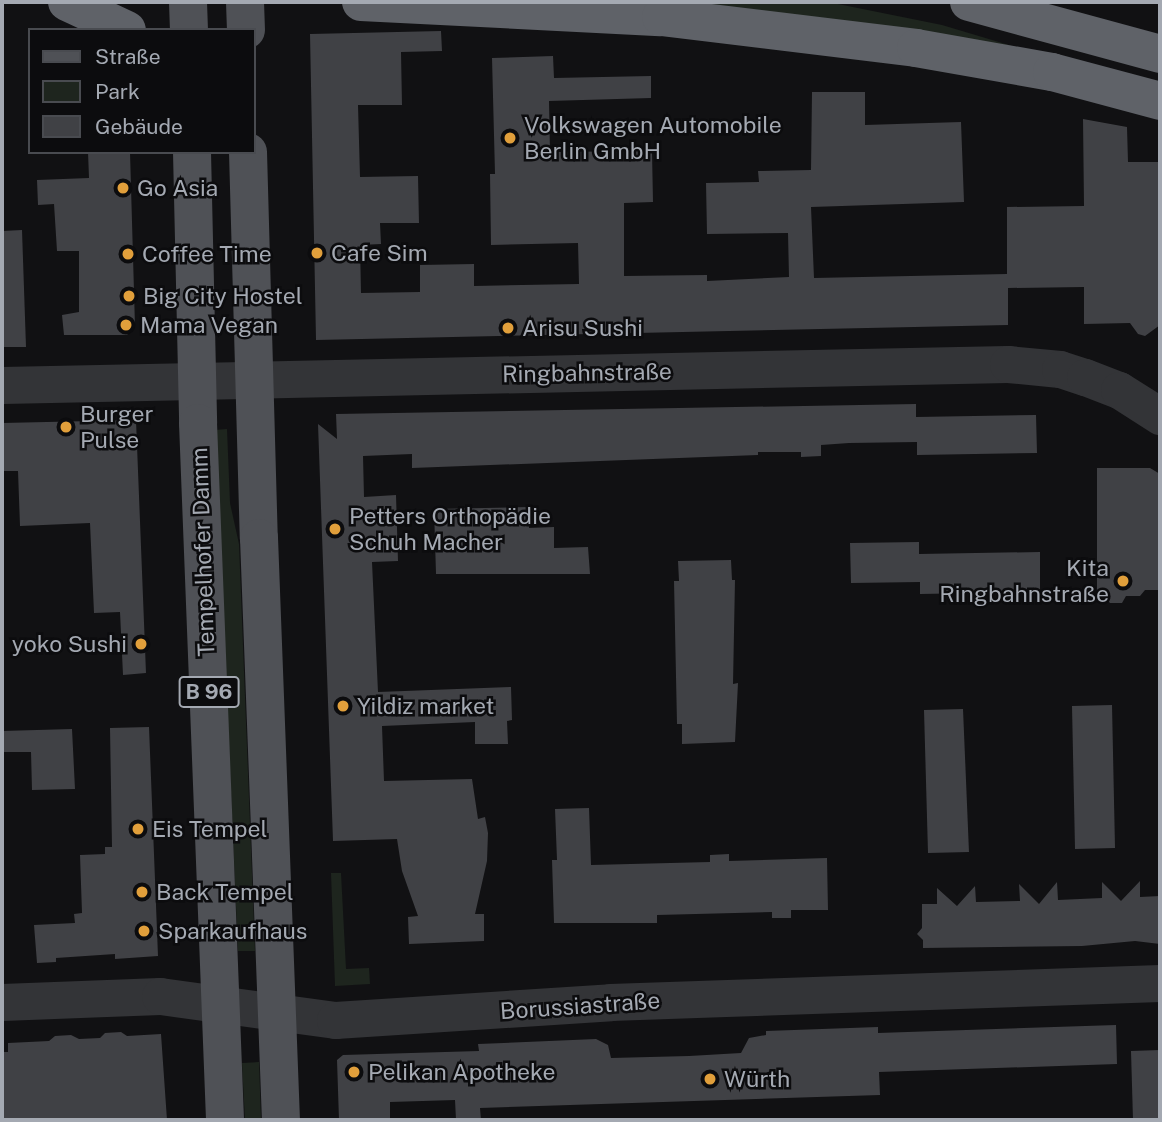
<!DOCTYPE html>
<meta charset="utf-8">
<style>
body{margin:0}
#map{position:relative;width:1162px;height:1122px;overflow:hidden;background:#111113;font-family:"Public Sans",sans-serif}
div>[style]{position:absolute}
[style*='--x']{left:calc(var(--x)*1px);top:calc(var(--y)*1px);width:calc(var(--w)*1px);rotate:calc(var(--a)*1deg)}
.green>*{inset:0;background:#1e251e}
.building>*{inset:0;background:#404145}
.minor>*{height:37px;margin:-18.5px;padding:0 18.5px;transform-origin:18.5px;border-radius:18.5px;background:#333437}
.major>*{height:38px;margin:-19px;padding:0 19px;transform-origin:19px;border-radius:19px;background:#4f5156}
.highway>*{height:38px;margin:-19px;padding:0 19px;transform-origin:19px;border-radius:19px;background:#5f6268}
.dots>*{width:19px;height:19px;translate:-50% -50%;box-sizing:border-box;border:4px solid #0c0c0e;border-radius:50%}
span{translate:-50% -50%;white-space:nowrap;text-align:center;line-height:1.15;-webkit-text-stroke:5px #0c0c0e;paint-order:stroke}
.shield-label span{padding:2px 5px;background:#0c0c0e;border:2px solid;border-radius:5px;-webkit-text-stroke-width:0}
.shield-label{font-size:21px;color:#a4a9b2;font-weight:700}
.poi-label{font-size:23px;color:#a4a9b2}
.left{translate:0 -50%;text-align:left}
.right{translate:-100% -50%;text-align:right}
.street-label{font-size:23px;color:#a4a9b2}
.frame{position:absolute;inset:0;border:4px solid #a4a9b2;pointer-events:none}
.legend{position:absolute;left:28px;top:28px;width:228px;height:126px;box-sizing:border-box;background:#0c0c0e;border:2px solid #494b50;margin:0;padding:9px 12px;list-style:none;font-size:21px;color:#a4a9b2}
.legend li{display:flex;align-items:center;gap:14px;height:35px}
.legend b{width:35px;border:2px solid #494b50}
</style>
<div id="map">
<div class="green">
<i style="clip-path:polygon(675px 2px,828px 2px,942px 25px,1029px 51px)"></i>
<i style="clip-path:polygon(227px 429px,230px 503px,239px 544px,255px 951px,238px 951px,215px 430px)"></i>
<i style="clip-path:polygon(331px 873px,341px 873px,346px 969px,369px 968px,370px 984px,335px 986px)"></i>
<i style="clip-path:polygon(259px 1062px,261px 1120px,245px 1120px,242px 1063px)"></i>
</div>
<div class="building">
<i style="clip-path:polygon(441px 31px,442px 51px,401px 52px,402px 105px,358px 105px,360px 177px,418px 176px,419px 223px,380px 223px,381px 244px,360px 245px,361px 293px,420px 292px,420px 265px,474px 264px,474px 286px,579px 284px,578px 243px,491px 245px,490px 174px,495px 174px,492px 58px,553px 56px,554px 78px,651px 76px,651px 98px,549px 101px,550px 152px,652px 151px,653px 202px,624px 203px,624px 276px,707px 275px,707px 281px,789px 277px,788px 233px,707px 234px,706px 183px,759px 182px,758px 171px,811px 170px,812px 92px,865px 92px,865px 125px,961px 122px,964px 202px,811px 207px,814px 278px,1007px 274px,1007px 207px,1084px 206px,1083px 119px,1127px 127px,1128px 162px,1160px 162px,1160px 325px,1145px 336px,1138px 334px,1130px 323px,1084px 324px,1084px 287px,1008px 288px,1008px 325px,316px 340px,310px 34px)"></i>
<i style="clip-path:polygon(88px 152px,130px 152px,135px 326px,127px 335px,64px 335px,62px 315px,79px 312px,79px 251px,57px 251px,54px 204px,38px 205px,37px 180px,89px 178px)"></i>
<i style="clip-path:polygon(22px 230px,26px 347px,2px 347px,2px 231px)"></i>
<i style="clip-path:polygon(916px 404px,916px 417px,1036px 415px,1037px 453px,917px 455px,917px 442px,849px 443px,821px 445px,821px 456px,801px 457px,801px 452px,758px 452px,758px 455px,412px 468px,412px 454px,363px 456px,364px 497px,396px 495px,398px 561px,372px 562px,378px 692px,511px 687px,512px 720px,507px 721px,508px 744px,475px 744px,475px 722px,382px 726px,384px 781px,472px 779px,478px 819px,485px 817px,488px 833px,487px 861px,475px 914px,484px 914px,484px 941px,409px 944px,408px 917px,418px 916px,402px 871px,397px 839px,333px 841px,318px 424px,337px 439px,336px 414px)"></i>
<i style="clip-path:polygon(136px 420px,146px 673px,123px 675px,120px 612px,94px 613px,90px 523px,20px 526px,18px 471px,2px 471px,2px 423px)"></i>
<i style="clip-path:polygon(1097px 468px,1150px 468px,1160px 474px,1160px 590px,1145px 590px,1140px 596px,1126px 596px,1122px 603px,1110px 603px,1105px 597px,1097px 596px)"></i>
<i style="clip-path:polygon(528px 507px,529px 528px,554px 527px,554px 548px,588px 547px,590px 574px,436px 574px,434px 509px)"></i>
<i style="clip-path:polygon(919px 542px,919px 554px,1040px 552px,1040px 592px,920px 594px,920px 582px,851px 583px,850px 543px)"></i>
<i style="clip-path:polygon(731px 560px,732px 580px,735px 580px,733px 684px,738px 683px,735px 742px,682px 744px,682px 724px,677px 724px,674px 581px,679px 581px,678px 561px)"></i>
<i style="clip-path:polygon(1112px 705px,1115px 848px,1075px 849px,1072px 706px)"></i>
<i style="clip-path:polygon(963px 709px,969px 852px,928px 853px,924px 710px)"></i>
<i style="clip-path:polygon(149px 727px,158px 956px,115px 959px,115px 954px,56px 958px,56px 962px,37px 963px,34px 925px,75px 923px,74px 914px,82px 913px,80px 855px,105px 854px,105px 847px,112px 847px,110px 728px)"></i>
<i style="clip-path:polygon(72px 729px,75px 789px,32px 790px,31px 752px,2px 752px,2px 731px)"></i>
<i style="clip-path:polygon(589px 808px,591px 865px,710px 862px,710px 855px,729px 854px,729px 861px,827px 858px,828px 910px,791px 910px,791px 918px,772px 918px,772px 912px,657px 915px,657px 923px,554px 923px,552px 860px,557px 860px,555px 809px)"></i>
<i style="clip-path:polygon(1140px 881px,1140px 897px,1160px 896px,1160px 944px,1135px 941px,1082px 946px,923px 948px,923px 940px,917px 934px,922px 928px,922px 904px,937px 904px,937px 888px,957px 906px,975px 886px,976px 902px,1020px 901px,1019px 884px,1039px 904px,1057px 882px,1058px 900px,1102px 898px,1102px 882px,1121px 901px)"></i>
<i style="clip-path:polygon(1116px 1025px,1117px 1064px,879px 1072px,880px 1095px,480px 1108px,481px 1120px,456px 1120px,455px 1100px,390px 1102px,390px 1120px,339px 1120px,337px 1060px,343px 1055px,479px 1051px,478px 1044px,596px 1039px,608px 1045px,611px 1058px,689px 1056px,741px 1053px,749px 1038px,766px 1035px,766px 1031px,878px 1027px,878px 1033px)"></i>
<i style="clip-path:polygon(121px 1032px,127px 1036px,161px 1034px,167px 1120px,2px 1120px,2px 1052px,8px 1052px,8px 1043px,49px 1041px,55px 1036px,71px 1035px,79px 1039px,100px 1038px,105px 1033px)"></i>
<i style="clip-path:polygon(1160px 1050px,1160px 1120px,1133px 1120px,1131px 1051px)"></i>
</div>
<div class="minor">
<i style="--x:2;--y:385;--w:1006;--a:-1.2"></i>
<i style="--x:1008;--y:364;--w:52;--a:5.5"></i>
<i style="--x:1060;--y:369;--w:26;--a:18"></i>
<i style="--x:1085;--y:377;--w:36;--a:21"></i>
<i style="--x:1119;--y:390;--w:49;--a:32.4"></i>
<i style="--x:2;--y:1002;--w:158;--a:-2.2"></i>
<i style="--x:160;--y:996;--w:177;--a:7.8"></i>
<i style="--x:335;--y:1020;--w:276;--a:-3.7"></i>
<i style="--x:610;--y:1002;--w:550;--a:-1.98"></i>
</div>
<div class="major">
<i style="--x:188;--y:2;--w:28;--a:88"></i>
<i style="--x:245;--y:2;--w:28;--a:88"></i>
<i style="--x:192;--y:152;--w:271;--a:88.7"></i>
<i style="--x:198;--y:423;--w:698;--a:87.78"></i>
<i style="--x:248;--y:152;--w:386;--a:88.4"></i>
<i style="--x:259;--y:538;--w:582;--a:87.84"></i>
</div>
<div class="highway">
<i style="--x:67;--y:2;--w:66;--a:25"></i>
<i style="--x:361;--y:2;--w:300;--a:2.9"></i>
<i style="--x:661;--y:17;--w:257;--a:6.9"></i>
<i style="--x:916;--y:48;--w:138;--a:10"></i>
<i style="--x:1052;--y:72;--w:112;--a:15"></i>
<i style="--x:969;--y:2;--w:198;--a:15.2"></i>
</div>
<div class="dots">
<i style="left:510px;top:138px;background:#e19f3b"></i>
<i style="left:123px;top:188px;background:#e19f3b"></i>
<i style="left:317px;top:253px;background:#e19f3b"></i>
<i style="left:128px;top:254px;background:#e19f3b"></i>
<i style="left:129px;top:296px;background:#e19f3b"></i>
<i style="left:126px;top:325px;background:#e19f3b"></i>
<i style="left:508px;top:328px;background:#e19f3b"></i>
<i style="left:66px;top:427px;background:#e19f3b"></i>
<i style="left:335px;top:529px;background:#e19f3b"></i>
<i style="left:1123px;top:581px;background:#e19f3b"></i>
<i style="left:141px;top:644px;background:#e19f3b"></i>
<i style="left:343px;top:706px;background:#e19f3b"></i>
<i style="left:138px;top:829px;background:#e19f3b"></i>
<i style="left:142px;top:892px;background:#e19f3b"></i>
<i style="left:144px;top:931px;background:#e19f3b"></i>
<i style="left:354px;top:1072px;background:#e19f3b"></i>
<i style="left:710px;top:1079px;background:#e19f3b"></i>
</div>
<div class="shield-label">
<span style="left:209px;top:692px">B 96</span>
</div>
<div class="poi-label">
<span class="left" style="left:524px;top:138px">Volkswagen Automobile<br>Berlin GmbH</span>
<span class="left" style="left:137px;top:188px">Go Asia</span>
<span class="left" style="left:331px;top:253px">Cafe Sim</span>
<span class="left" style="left:142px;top:254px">Coffee Time</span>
<span class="left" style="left:143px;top:296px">Big City Hostel</span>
<span class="left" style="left:140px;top:325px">Mama Vegan</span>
<span class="left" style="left:522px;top:328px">Arisu Sushi</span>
<span class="left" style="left:80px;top:427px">Burger<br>Pulse</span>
<span class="left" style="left:349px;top:529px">Petters Orthopädie<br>Schuh Macher</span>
<span class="right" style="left:1109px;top:581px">Kita<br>Ringbahnstraße</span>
<span class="right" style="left:127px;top:644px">yoko Sushi</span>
<span class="left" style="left:357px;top:706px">Yildiz market</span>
<span class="left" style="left:152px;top:829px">Eis Tempel</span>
<span class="left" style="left:156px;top:892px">Back Tempel</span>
<span class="left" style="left:158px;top:931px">Sparkaufhaus</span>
<span class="left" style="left:368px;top:1072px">Pelikan Apotheke</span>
<span class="left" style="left:724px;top:1079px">Würth</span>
</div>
<div class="street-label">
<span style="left:587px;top:373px;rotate:-1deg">Ringbahnstraße</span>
<span style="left:203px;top:552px;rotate:-92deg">Tempelhofer Damm</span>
<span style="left:580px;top:1006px;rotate:-4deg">Borussiastraße</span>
</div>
<div class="frame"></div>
<ul class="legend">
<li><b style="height:9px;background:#4f5156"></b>Straße</li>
<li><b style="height:19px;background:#1e251e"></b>Park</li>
<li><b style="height:19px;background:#404145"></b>Gebäude</li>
</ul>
</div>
